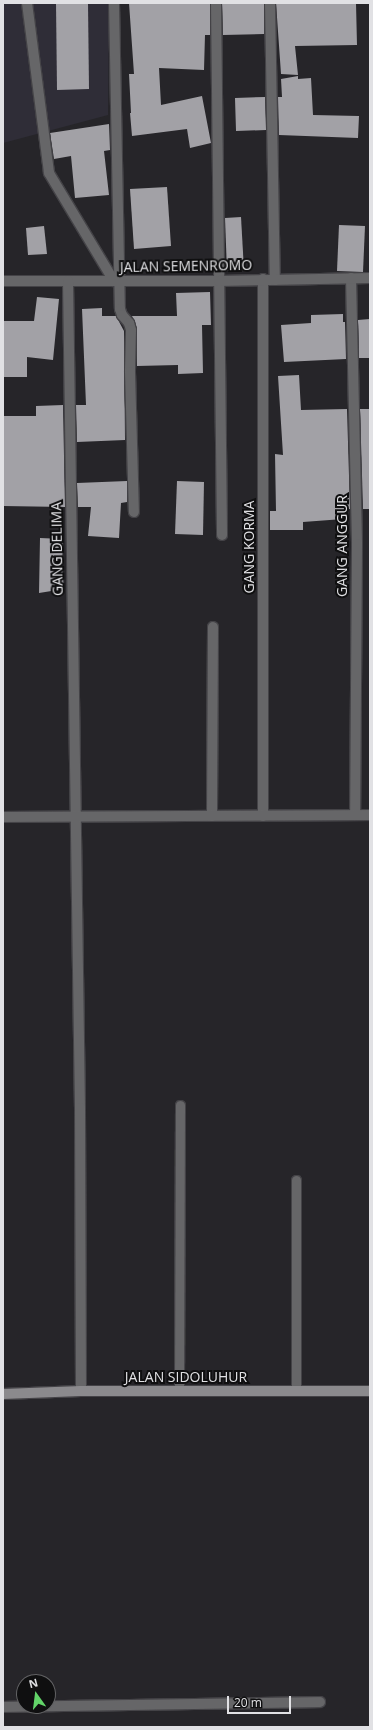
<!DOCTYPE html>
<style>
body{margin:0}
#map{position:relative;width:373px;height:1730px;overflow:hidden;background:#262529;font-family:"Open Sans",sans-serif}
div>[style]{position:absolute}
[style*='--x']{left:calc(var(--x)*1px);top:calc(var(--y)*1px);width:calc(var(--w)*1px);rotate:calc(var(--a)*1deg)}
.built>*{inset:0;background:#2f2d37}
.building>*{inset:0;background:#a2a1a6}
.roads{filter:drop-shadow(1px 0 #444347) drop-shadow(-1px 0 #444347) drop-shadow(0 1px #444347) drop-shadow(0 -1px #444347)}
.lane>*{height:9px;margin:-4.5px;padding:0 4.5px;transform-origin:4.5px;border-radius:4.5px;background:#666668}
.street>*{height:10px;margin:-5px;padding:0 5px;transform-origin:5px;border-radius:5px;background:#666668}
.secondary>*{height:10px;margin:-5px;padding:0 5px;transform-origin:5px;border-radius:5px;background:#8b8a8d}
span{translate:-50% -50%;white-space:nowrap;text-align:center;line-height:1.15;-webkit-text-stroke:4px #0f0f10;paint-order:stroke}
.street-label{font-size:14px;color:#e1e1e4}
.frame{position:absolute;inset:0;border:4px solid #e1e1e4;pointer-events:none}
.north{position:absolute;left:16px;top:1674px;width:40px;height:40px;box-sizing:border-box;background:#0f0f10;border:1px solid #636365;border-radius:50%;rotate:346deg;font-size:11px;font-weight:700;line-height:16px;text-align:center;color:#e1e1e4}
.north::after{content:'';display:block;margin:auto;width:14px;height:18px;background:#62d469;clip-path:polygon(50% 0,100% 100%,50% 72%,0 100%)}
.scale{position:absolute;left:227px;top:1696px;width:64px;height:18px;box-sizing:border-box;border:2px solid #e1e1e4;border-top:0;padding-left:5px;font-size:12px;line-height:14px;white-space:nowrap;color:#e1e1e4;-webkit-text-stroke:3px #0f0f10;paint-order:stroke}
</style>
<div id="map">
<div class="built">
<i style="clip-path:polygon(3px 3px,109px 3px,108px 115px,3px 143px)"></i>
</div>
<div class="building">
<i style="clip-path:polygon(56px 3px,88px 3px,89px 89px,57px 90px)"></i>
<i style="clip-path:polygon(129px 3px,210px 3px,210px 35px,205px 35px,204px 70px,159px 68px,161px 105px,202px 96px,211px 143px,190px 148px,187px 129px,132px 136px,130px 113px,131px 113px,129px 74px,134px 74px)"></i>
<i style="clip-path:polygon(222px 3px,264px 3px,264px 34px,223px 35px)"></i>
<i style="clip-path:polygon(276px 3px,356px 3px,357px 45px,295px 46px,298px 75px,281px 74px)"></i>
<i style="clip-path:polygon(298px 76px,298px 79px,311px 78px,313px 115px,359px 116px,358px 138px,279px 135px,278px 97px,282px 97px,281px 79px)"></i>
<i style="clip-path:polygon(265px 97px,266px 130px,236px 131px,235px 98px)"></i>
<i style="clip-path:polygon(109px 124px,110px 150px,104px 151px,109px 195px,75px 198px,71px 156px,54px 159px,50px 133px)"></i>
<i style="clip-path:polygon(167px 187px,171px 246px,134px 249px,130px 189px)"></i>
<i style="clip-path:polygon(241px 217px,244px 270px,227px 271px,225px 218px)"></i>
<i style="clip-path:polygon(339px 225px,365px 226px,363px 272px,337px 271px)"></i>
<i style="clip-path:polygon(44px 226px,47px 254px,28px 255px,26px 228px)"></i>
<i style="clip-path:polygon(210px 292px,211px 325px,202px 325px,203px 373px,178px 374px,178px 365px,137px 366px,137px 330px,132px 316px,177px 316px,176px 293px)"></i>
<i style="clip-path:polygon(37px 297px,59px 299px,53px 360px,27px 357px,27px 377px,3px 377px,3px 321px,34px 321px)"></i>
<i style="clip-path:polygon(102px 308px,102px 316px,116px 316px,124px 331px,125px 440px,77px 442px,76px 405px,86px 405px,82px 309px)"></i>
<i style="clip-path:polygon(343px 314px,343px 322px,345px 322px,346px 359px,284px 362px,281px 325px,311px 323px,311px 315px)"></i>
<i style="clip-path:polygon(370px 319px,370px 358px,359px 358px,358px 320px)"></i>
<i style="clip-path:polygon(299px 375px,301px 410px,347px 409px,350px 509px,342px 510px,343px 519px,303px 522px,303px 530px,270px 530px,270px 511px,276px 511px,275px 454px,283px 455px,278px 376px)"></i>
<i style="clip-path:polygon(63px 405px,65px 507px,3px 506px,3px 416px,36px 416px,36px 406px)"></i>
<i style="clip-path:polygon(360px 409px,370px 409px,370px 509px,363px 509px)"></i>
<i style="clip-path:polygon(127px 481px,127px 502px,121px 503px,119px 538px,88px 536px,91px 507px,78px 507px,77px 483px)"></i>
<i style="clip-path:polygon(177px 481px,204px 482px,203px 535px,175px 534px)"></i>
<i style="clip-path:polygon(40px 538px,63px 539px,62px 566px,64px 589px,39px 593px)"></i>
</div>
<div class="roads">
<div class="lane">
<i style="--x:296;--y:1180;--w:210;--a:90"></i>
<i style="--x:179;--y:1391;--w:286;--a:-89.8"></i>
</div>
<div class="street">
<i style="--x:27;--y:3;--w:171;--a:82.6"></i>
<i style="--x:49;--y:173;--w:126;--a:59"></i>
<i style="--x:114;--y:3;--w:306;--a:88.9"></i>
<i style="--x:120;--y:309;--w:6;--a:72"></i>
<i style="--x:122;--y:315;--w:11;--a:49"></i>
<i style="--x:129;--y:323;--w:7;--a:74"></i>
<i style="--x:131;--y:330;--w:42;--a:91.4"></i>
<i style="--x:130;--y:372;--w:140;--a:88.4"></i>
<i style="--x:216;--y:3;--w:532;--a:89.35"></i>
<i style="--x:270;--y:3;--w:277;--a:89"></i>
<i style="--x:351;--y:278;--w:266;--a:88.7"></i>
<i style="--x:357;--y:544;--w:271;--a:90.4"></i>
<i style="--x:263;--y:279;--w:537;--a:90"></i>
<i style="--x:3;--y:281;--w:216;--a:0"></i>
<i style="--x:219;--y:281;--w:151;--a:-1.1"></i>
<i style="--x:68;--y:281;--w:827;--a:89.17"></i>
<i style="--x:80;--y:1108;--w:283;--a:89.8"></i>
<i style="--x:212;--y:816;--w:189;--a:-89.7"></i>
<i style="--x:3;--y:817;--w:367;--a:-0.3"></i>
<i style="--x:3;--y:1707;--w:317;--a:-0.9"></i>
</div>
<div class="secondary">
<i style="--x:3;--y:1394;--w:78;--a:-2.2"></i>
<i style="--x:81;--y:1391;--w:289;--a:0"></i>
</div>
</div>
<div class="street-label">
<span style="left:186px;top:266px;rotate:-1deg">JALAN SEMENROMO</span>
<span style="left:342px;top:546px;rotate:-90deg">GANG ANGGUR</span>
<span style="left:249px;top:547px;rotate:-90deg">GANG KORMA</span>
<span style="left:57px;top:549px;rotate:-91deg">GANG DELIMA</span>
<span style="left:186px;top:1377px">JALAN SIDOLUHUR</span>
</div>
<div class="frame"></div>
<div class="north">N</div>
<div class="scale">20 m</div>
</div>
